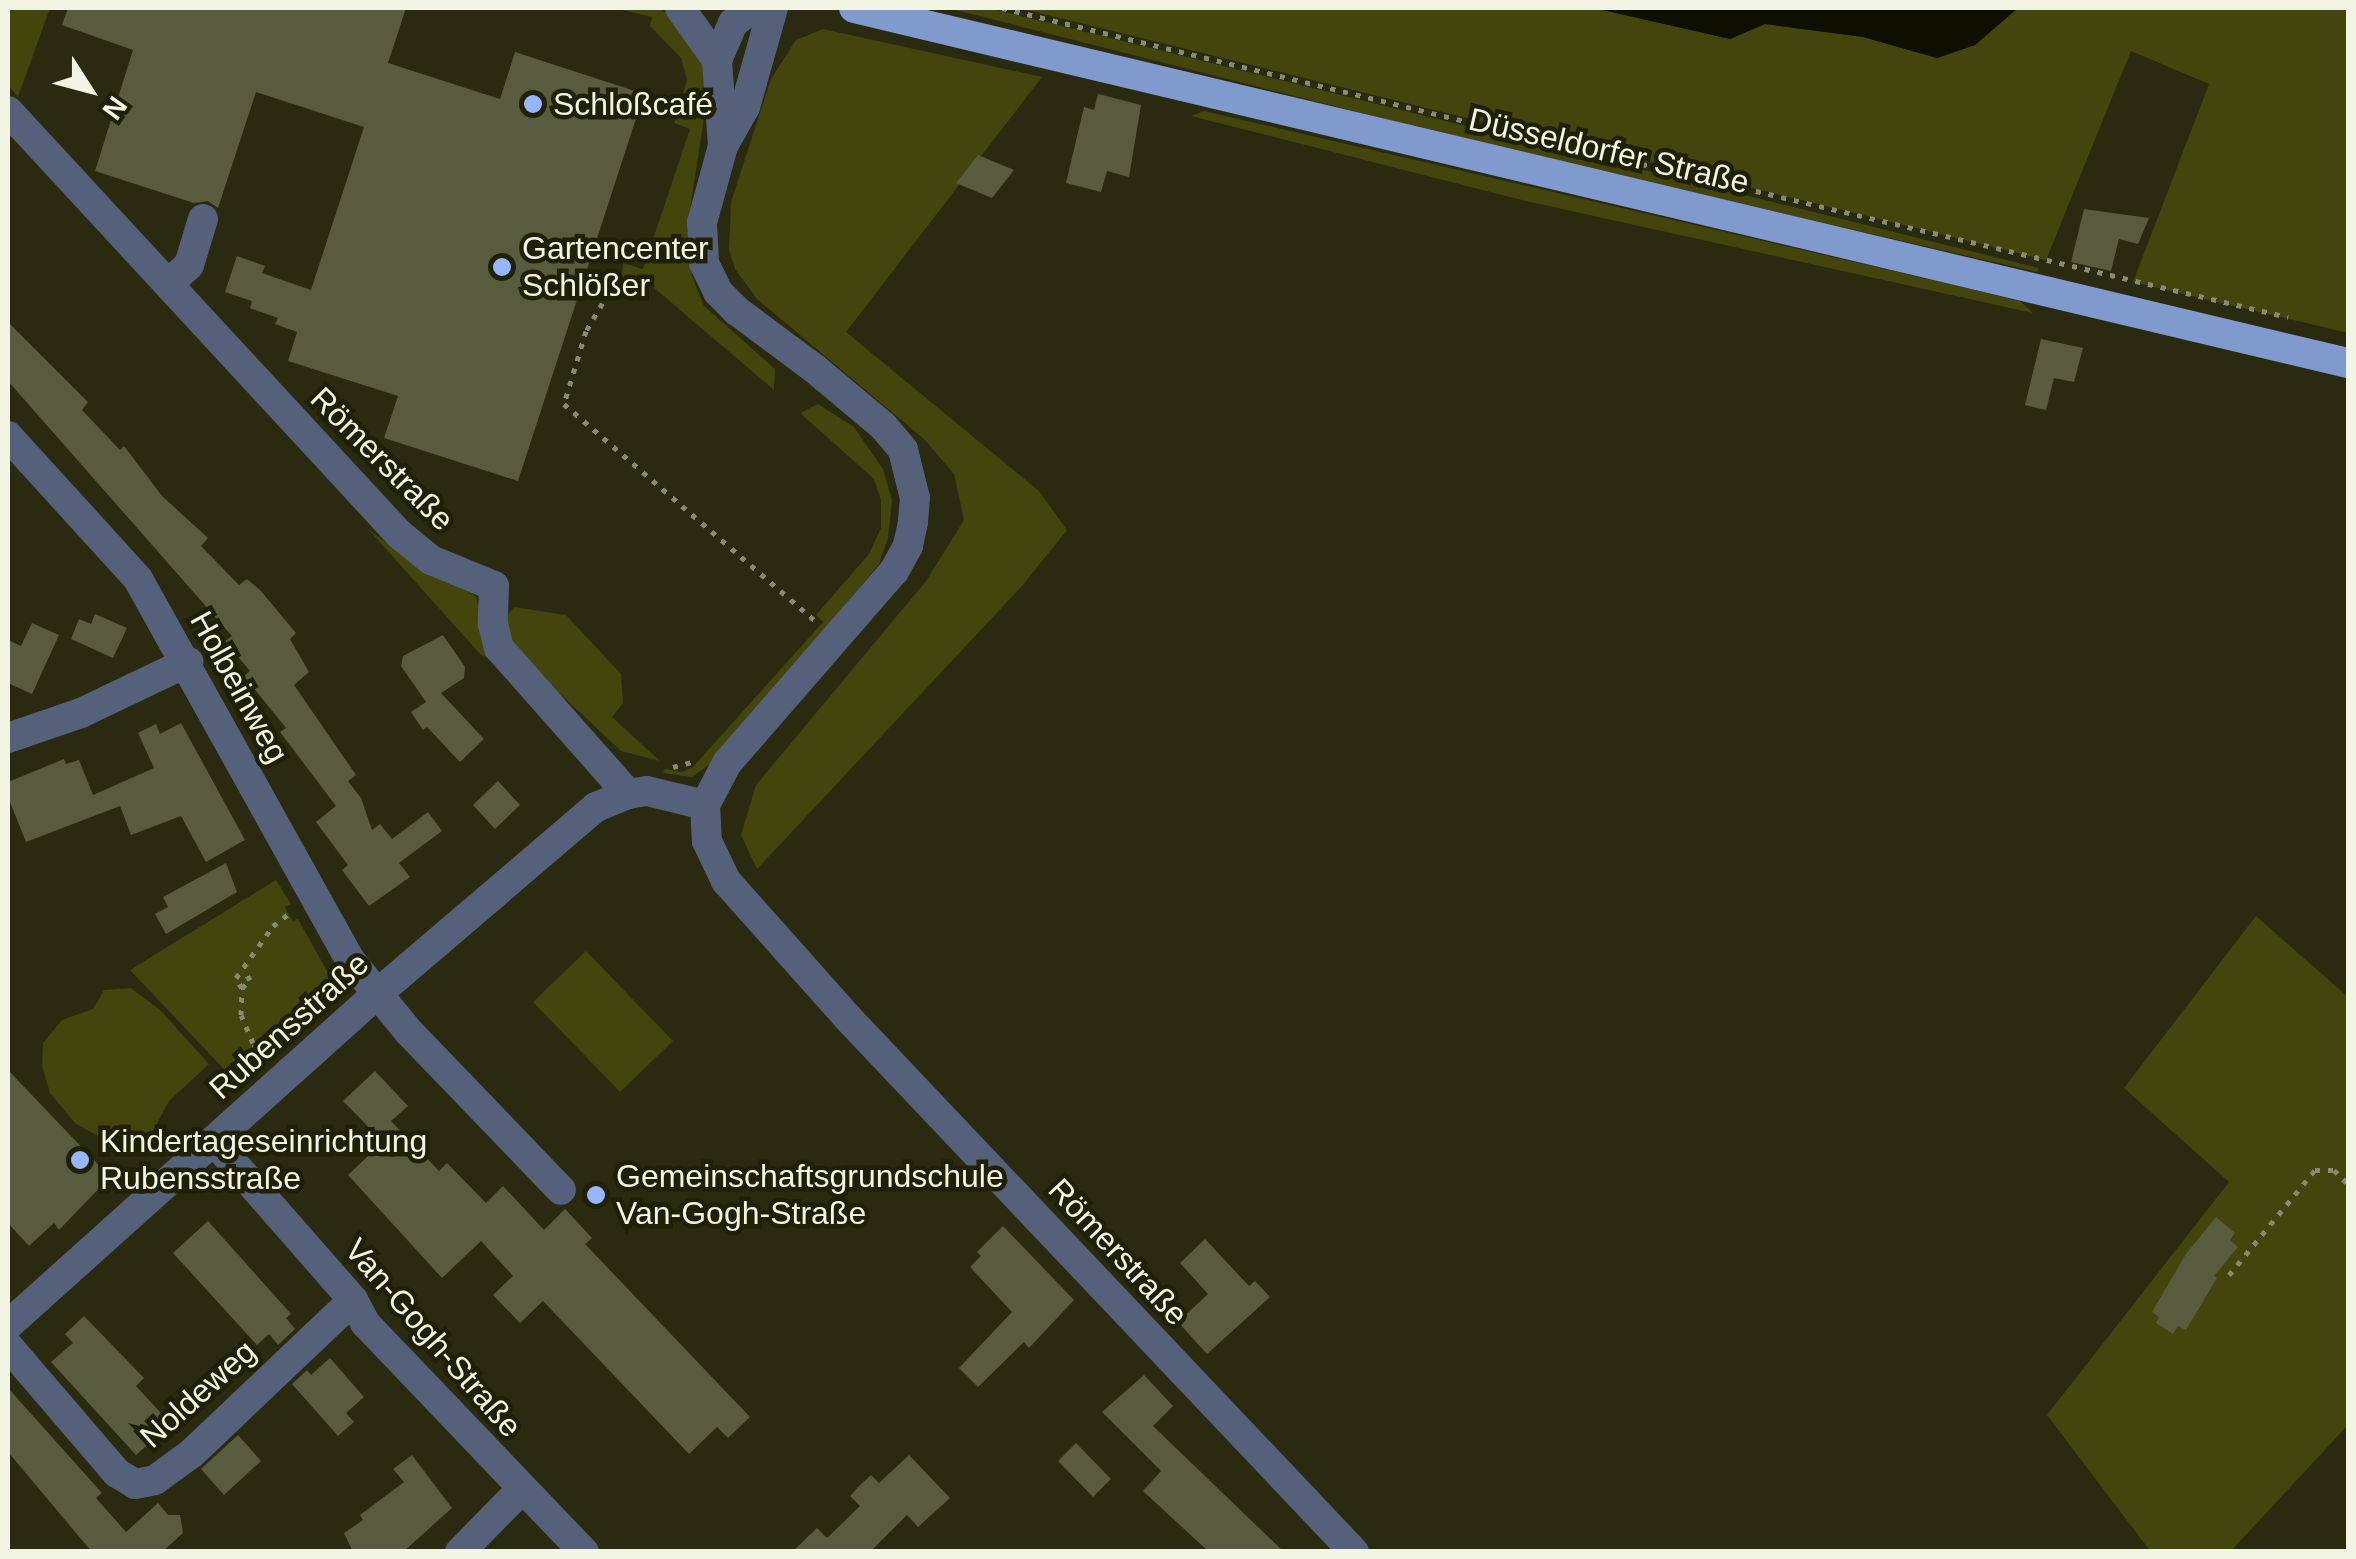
<!DOCTYPE html>
<meta charset="utf-8">
<style>
body{margin:0}
#map{position:relative;width:2356px;height:1559px;overflow:hidden;background:#292a0f;font-family:Helvetica,sans-serif}
div>[style]{position:absolute}
[style*='--x']{left:calc(var(--x)*1px);top:calc(var(--y)*1px);width:calc(var(--w)*1px);rotate:calc(var(--a)*1deg)}
.green>*{inset:0;background:#43450c}
.water>*{inset:0;background:#0f0f00}
.building>*{inset:0;background:#595b3f}
.path>*{height:5px;margin-top:-2.5px;transform-origin:0;background:repeating-linear-gradient(90deg,#898a75 0 5px,transparent 0 13px)}
.minor>*{height:30px;margin:-15px;padding:0 15px;transform-origin:15px;border-radius:15px;background:#55617a}
.major>*{height:30px;margin:-15px;padding:0 15px;transform-origin:15px;border-radius:15px;background:#819ace}
.dots>*{width:28px;height:28px;translate:-50% -50%;box-sizing:border-box;border:5px solid #1f2006;border-radius:50%}
span{translate:-50% -50%;white-space:nowrap;text-align:center;line-height:1.15;-webkit-text-stroke:9px #1f2006;paint-order:stroke}
.poi-label{font-size:32px;color:#f2f4e4}
.left{translate:0 -50%;text-align:left}
.street-label{font-size:32px;color:#f2f4e4}
.frame{position:absolute;inset:0;border:10px solid #f2f4e4;pointer-events:none}
.north{position:absolute;left:40px;top:40px;width:100px;height:100px;-webkit-text-stroke:8px #1f2006;paint-order:stroke;rotate:126deg;font-size:28px;font-weight:700;line-height:40px;text-align:center;color:#f2f4e4}
.north::after{content:'';display:block;margin:auto;width:35px;height:45px;background:#f2f4e4;clip-path:polygon(50% 0,100% 100%,50% 72%,0 100%)}
</style>
<div id="map">
<div class="green">
<i style="clip-path:polygon(8px 8px,50px 8px,18px 97px,8px 85px)"></i>
<i style="clip-path:polygon(614px 8px,661px 9px,684px 26px,706px 69px,703px 125px,687px 228px,692px 276px,704px 306px,775px 369px,774px 390px,639px 275px,626px 289px,621px 284px,623px 263px,643px 269px,690px 129px,674px 123px,687px 80px,681px 58px,650px 26px,652px 17px)"></i>
<i style="clip-path:polygon(948px 8px,989px 8px,2039px 268px,2037px 272px,1491px 146px)"></i>
<i style="clip-path:polygon(1019px 8px,1594px 8px,1730px 39px,1765px 24px,1863px 37px,1937px 58px,1975px 45px,2018px 8px,2348px 8px,2348px 333px,2133px 282px,2209px 84px,2131px 51px,2046px 260px)"></i>
<i style="clip-path:polygon(823px 29px,1042px 77px,846px 332px,1039px 491px,1067px 530px,1022px 586px,757px 869px,741px 835px,756px 785px,926px 581px,964px 520px,954px 474px,924px 439px,757px 299px,735px 269px,729px 250px,731px 202px,771px 79px,796px 40px)"></i>
<i style="clip-path:polygon(1204px 111px,1936px 281px,2020px 301px,2033px 313px,1526px 201px,1191px 116px)"></i>
<i style="clip-path:polygon(818px 404px,854px 427px,883px 469px,892px 500px,888px 538px,879px 564px,717px 759px,692px 777px,663px 773px,665px 769px,682px 772px,693px 767px,823px 622px,816px 615px,869px 554px,881px 528px,881px 500px,874px 479px,800px 413px)"></i>
<i style="clip-path:polygon(368px 529px,410px 560px,476px 596px,490px 659px,481px 655px)"></i>
<i style="clip-path:polygon(514px 607px,566px 615px,621px 674px,623px 703px,612px 717px,660px 761px,621px 751px,539px 674px,509px 636px,506px 617px)"></i>
<i style="clip-path:polygon(276px 880px,291px 904px,285px 907px,288px 913px,293px 921px,298px 919px,337px 989px,335px 998px,239px 1085px,130px 970px)"></i>
<i style="clip-path:polygon(2256px 916px,2348px 997px,2348px 1425px,2231px 1551px,2151px 1552px,2047px 1415px,2229px 1182px,2124px 1088px)"></i>
<i style="clip-path:polygon(586px 951px,673px 1041px,620px 1092px,533px 1002px)"></i>
<i style="clip-path:polygon(131px 988px,160px 1010px,209px 1064px,169px 1101px,152px 1133px,102px 1138px,76px 1124px,50px 1093px,42px 1066px,43px 1043px,62px 1020px,93px 1009px,104px 990px)"></i>
</div>
<div class="water">
<i style="clip-path:polygon(1594px 8px,2018px 8px,1975px 45px,1937px 58px,1863px 37px,1765px 24px,1730px 39px)"></i>
</div>
<div class="building">
<i style="clip-path:polygon(68px 8px,406px 8px,388px 63px,500px 99px,515px 52px,644px 94px,518px 481px,384px 438px,398px 396px,288px 361px,297px 332px,275px 324px,278px 318px,250px 308px,252px 301px,225px 292px,237px 256px,265px 266px,262px 273px,311px 290px,364px 127px,256px 92px,218px 208px,208px 201px,194px 203px,95px 171px,133px 50px,62px 25px)"></i>
<i style="clip-path:polygon(1098px 94px,1141px 105px,1129px 177px,1107px 171px,1101px 192px,1066px 183px,1084px 107px,1094px 110px)"></i>
<i style="clip-path:polygon(978px 155px,1014px 170px,992px 198px,956px 183px)"></i>
<i style="clip-path:polygon(2084px 209px,2149px 218px,2138px 244px,2119px 239px,2111px 271px,2071px 262px)"></i>
<i style="clip-path:polygon(8px 322px,88px 402px,82px 410px,120px 450px,124px 446px,162px 496px,208px 538px,201px 546px,239px 585px,247px 579px,261px 591px,296px 633px,290px 639px,309px 672px,294px 685px,356px 775px,348px 781px,361px 798px,372px 830px,380px 824px,392px 839px,428px 812px,442px 831px,399px 863px,410px 877px,369px 906px,342px 870px,348px 865px,316px 822px,336px 806px,280px 732px,286px 728px,244px 676px,250px 671px,225px 641px,232px 636px,8px 381px)"></i>
<i style="clip-path:polygon(2041px 339px,2083px 348px,2074px 382px,2054px 378px,2046px 410px,2025px 405px)"></i>
<i style="clip-path:polygon(95px 614px,127px 628px,113px 658px,71px 639px,79px 619px,91px 624px)"></i>
<i style="clip-path:polygon(32px 623px,59px 635px,32px 694px,8px 683px,8px 640px,21px 646px)"></i>
<i style="clip-path:polygon(443px 635px,465px 667px,464px 678px,441px 693px,484px 739px,460px 762px,427px 727px,423px 730px,411px 712px,426px 702px,401px 666px,403px 656px)"></i>
<i style="clip-path:polygon(181px 723px,245px 840px,206px 862px,181px 816px,131px 835px,120px 806px,26px 842px,8px 797px,8px 782px,64px 759px,66px 764px,79px 760px,93px 795px,154px 768px,138px 733px,156px 724px,160px 734px)"></i>
<i style="clip-path:polygon(498px 781px,520px 805px,495px 829px,473px 805px)"></i>
<i style="clip-path:polygon(226px 863px,237px 892px,166px 934px,155px 914px,168px 907px,163px 897px)"></i>
<i style="clip-path:polygon(8px 1070px,110px 1177px,59px 1230px,54px 1223px,29px 1246px,8px 1223px)"></i>
<i style="clip-path:polygon(375px 1071px,408px 1106px,391px 1121px,439px 1171px,447px 1163px,486px 1203px,503px 1186px,544px 1230px,565px 1209px,592px 1238px,585px 1244px,750px 1417px,728px 1438px,717px 1427px,689px 1454px,543px 1301px,520px 1323px,493px 1295px,513px 1276px,481px 1241px,442px 1278px,348px 1175px,383px 1142px,343px 1101px)"></i>
<i style="clip-path:polygon(2216px 1217px,2235px 1233px,2230px 1240px,2238px 1247px,2214px 1276px,2217px 1278px,2186px 1330px,2178px 1326px,2173px 1334px,2156px 1323px,2159px 1317px,2152px 1312px,2186px 1254px)"></i>
<i style="clip-path:polygon(208px 1221px,291px 1314px,286px 1318px,295px 1329px,278px 1345px,269px 1334px,257px 1345px,173px 1253px)"></i>
<i style="clip-path:polygon(1003px 1226px,1074px 1300px,1029px 1348px,1024px 1342px,978px 1387px,959px 1368px,1012px 1312px,970px 1267px,981px 1256px,977px 1252px)"></i>
<i style="clip-path:polygon(1205px 1239px,1249px 1286px,1255px 1281px,1270px 1297px,1207px 1354px,1178px 1322px,1208px 1294px,1180px 1263px)"></i>
<i style="clip-path:polygon(84px 1316px,144px 1378px,136px 1386px,171px 1424px,136px 1455px,51px 1362px,73px 1343px,65px 1334px)"></i>
<i style="clip-path:polygon(330px 1358px,364px 1397px,346px 1413px,354px 1422px,338px 1436px,292px 1384px,307px 1370px,311px 1375px)"></i>
<i style="clip-path:polygon(1144px 1375px,1173px 1406px,1153px 1426px,1284px 1552px,1209px 1552px,1143px 1491px,1161px 1471px,1102px 1412px)"></i>
<i style="clip-path:polygon(8px 1388px,102px 1493px,96px 1498px,126px 1532px,158px 1503px,168px 1515px,180px 1515px,183px 1533px,162px 1552px,92px 1552px,8px 1452px)"></i>
<i style="clip-path:polygon(238px 1435px,261px 1461px,224px 1495px,201px 1469px)"></i>
<i style="clip-path:polygon(1076px 1443px,1111px 1479px,1093px 1497px,1058px 1461px)"></i>
<i style="clip-path:polygon(412px 1455px,452px 1508px,403px 1552px,353px 1552px,344px 1533px,363px 1520px,360px 1515px,404px 1482px,393px 1469px)"></i>
<i style="clip-path:polygon(909px 1455px,950px 1498px,918px 1527px,907px 1515px,870px 1552px,792px 1552px,817px 1528px,827px 1538px,860px 1506px,850px 1496px,859px 1486px,871px 1475px,879px 1483px)"></i>
</div>
<div class="path">
<i style="--x:1002;--y:8;--w:548;--a:13.73"></i>
<i style="--x:1642;--y:164;--w:664;--a:13.32"></i>
<i style="--x:609;--y:292;--w:45;--a:120.5"></i>
<i style="--x:586;--y:331;--w:76;--a:106.8"></i>
<i style="--x:564;--y:404;--w:332;--a:40.8"></i>
<i style="--x:673;--y:767;--w:23;--a:-15"></i>
<i style="--x:242;--y:988;--w:11;--a:-45"></i>
<i style="--x:250;--y:980;--w:9;--a:-122"></i>
<i style="--x:265;--y:1058;--w:19;--a:-129"></i>
<i style="--x:253;--y:1043;--w:30;--a:-113"></i>
<i style="--x:241;--y:1015;--w:27;--a:-88"></i>
<i style="--x:242;--y:988;--w:12;--a:-121"></i>
<i style="--x:236;--y:978;--w:64;--a:-54.6"></i>
<i style="--x:273;--y:926;--w:24;--a:-38"></i>
<i style="--x:2229;--y:1275;--w:136;--a:-50.7"></i>
<i style="--x:2315;--y:1170;--w:19;--a:0"></i>
<i style="--x:2334;--y:1170;--w:20;--a:45"></i>
</div>
<div class="minor">
<i style="--x:680;--y:8;--w:64;--a:54.6"></i>
<i style="--x:773;--y:8;--w:103;--a:105.8"></i>
<i style="--x:745;--y:107;--w:45;--a:119.4"></i>
<i style="--x:723;--y:146;--w:80;--a:105.3"></i>
<i style="--x:702;--y:223;--w:40;--a:87.1"></i>
<i style="--x:704;--y:263;--w:32;--a:64"></i>
<i style="--x:718;--y:292;--w:27;--a:45"></i>
<i style="--x:737;--y:311;--w:97;--a:36.6"></i>
<i style="--x:815;--y:369;--w:90;--a:40"></i>
<i style="--x:884;--y:427;--w:30;--a:50"></i>
<i style="--x:903;--y:450;--w:49;--a:76"></i>
<i style="--x:915;--y:498;--w:24;--a:95"></i>
<i style="--x:913;--y:522;--w:25;--a:102"></i>
<i style="--x:908;--y:546;--w:29;--a:119"></i>
<i style="--x:894;--y:571;--w:254;--a:131"></i>
<i style="--x:727;--y:763;--w:47;--a:117.6"></i>
<i style="--x:705;--y:805;--w:36;--a:87"></i>
<i style="--x:707;--y:841;--w:44;--a:64.6"></i>
<i style="--x:726;--y:881;--w:182;--a:48.3"></i>
<i style="--x:847;--y:1017;--w:737;--a:46.54"></i>
<i style="--x:8;--y:111;--w:576;--a:47.25"></i>
<i style="--x:399;--y:534;--w:41;--a:39.1"></i>
<i style="--x:431;--y:560;--w:68;--a:22.4"></i>
<i style="--x:494;--y:586;--w:38;--a:92"></i>
<i style="--x:493;--y:624;--w:25;--a:76"></i>
<i style="--x:499;--y:648;--w:195;--a:48.5"></i>
<i style="--x:628;--y:794;--w:19;--a:-9"></i>
<i style="--x:647;--y:791;--w:60;--a:13.6"></i>
<i style="--x:723;--y:146;--w:86;--a:-94"></i>
<i style="--x:717;--y:60;--w:40;--a:-66.6"></i>
<i style="--x:733;--y:23;--w:25;--a:-37"></i>
<i style="--x:168;--y:284;--w:28;--a:-42"></i>
<i style="--x:189;--y:265;--w:48;--a:-73.1"></i>
<i style="--x:8;--y:436;--w:193;--a:47.7"></i>
<i style="--x:138;--y:579;--w:436;--a:60.9"></i>
<i style="--x:350;--y:960;--w:93;--a:50.7"></i>
<i style="--x:409;--y:1032;--w:219;--a:46.1"></i>
<i style="--x:8;--y:738;--w:77;--a:-18.9"></i>
<i style="--x:81;--y:713;--w:119;--a:-25.5"></i>
<i style="--x:214;--y:1141;--w:211;--a:48.8"></i>
<i style="--x:353;--y:1300;--w:26;--a:62"></i>
<i style="--x:365;--y:1323;--w:317;--a:46.3"></i>
<i style="--x:8;--y:1325;--w:496;--a:-41.9"></i>
<i style="--x:377;--y:994;--w:288;--a:-40.5"></i>
<i style="--x:596;--y:807;--w:35;--a:-22"></i>
<i style="--x:8;--y:1346;--w:167;--a:49.4"></i>
<i style="--x:117;--y:1473;--w:21;--a:31"></i>
<i style="--x:135;--y:1484;--w:20;--a:-11"></i>
<i style="--x:155;--y:1480;--w:46;--a:-36.1"></i>
<i style="--x:192;--y:1453;--w:222;--a:-43.5"></i>
<i style="--x:460;--y:1552;--w:87;--a:-45.5"></i>
</div>
<div class="major">
<i style="--x:854;--y:8;--w:1536;--a:13.37"></i>
</div>
<div class="dots">
<i style="left:533px;top:104px;background:#95b6fd"></i>
<i style="left:502px;top:267px;background:#95b6fd"></i>
<i style="left:80px;top:1160px;background:#95b6fd"></i>
<i style="left:596px;top:1195px;background:#95b6fd"></i>
</div>
<div class="poi-label">
<span class="left" style="left:553px;top:104px">Schloßcafé</span>
<span class="left" style="left:522px;top:267px">Gartencenter<br>Schlößer</span>
<span class="left" style="left:100px;top:1160px">Kindertageseinrichtung<br>Rubensstraße</span>
<span class="left" style="left:616px;top:1195px">Gemeinschaftsgrundschule<br>Van-Gogh-Straße</span>
</div>
<div class="street-label">
<span style="left:1609px;top:151px;rotate:13deg">Düsseldorfer Straße</span>
<span style="left:382px;top:459px;rotate:45deg">Römerstraße</span>
<span style="left:239px;top:687px;rotate:61deg">Holbeinweg</span>
<span style="left:289px;top:1026px;rotate:-42deg">Rubensstraße</span>
<span style="left:1118px;top:1252px;rotate:47deg">Römerstraße</span>
<span style="left:433px;top:1338px;rotate:49deg">Van-Gogh-Straße</span>
<span style="left:198px;top:1394px;rotate:-42deg">Noldeweg</span>
</div>
<div class="frame"></div>
<div class="north">N</div>
</div>
